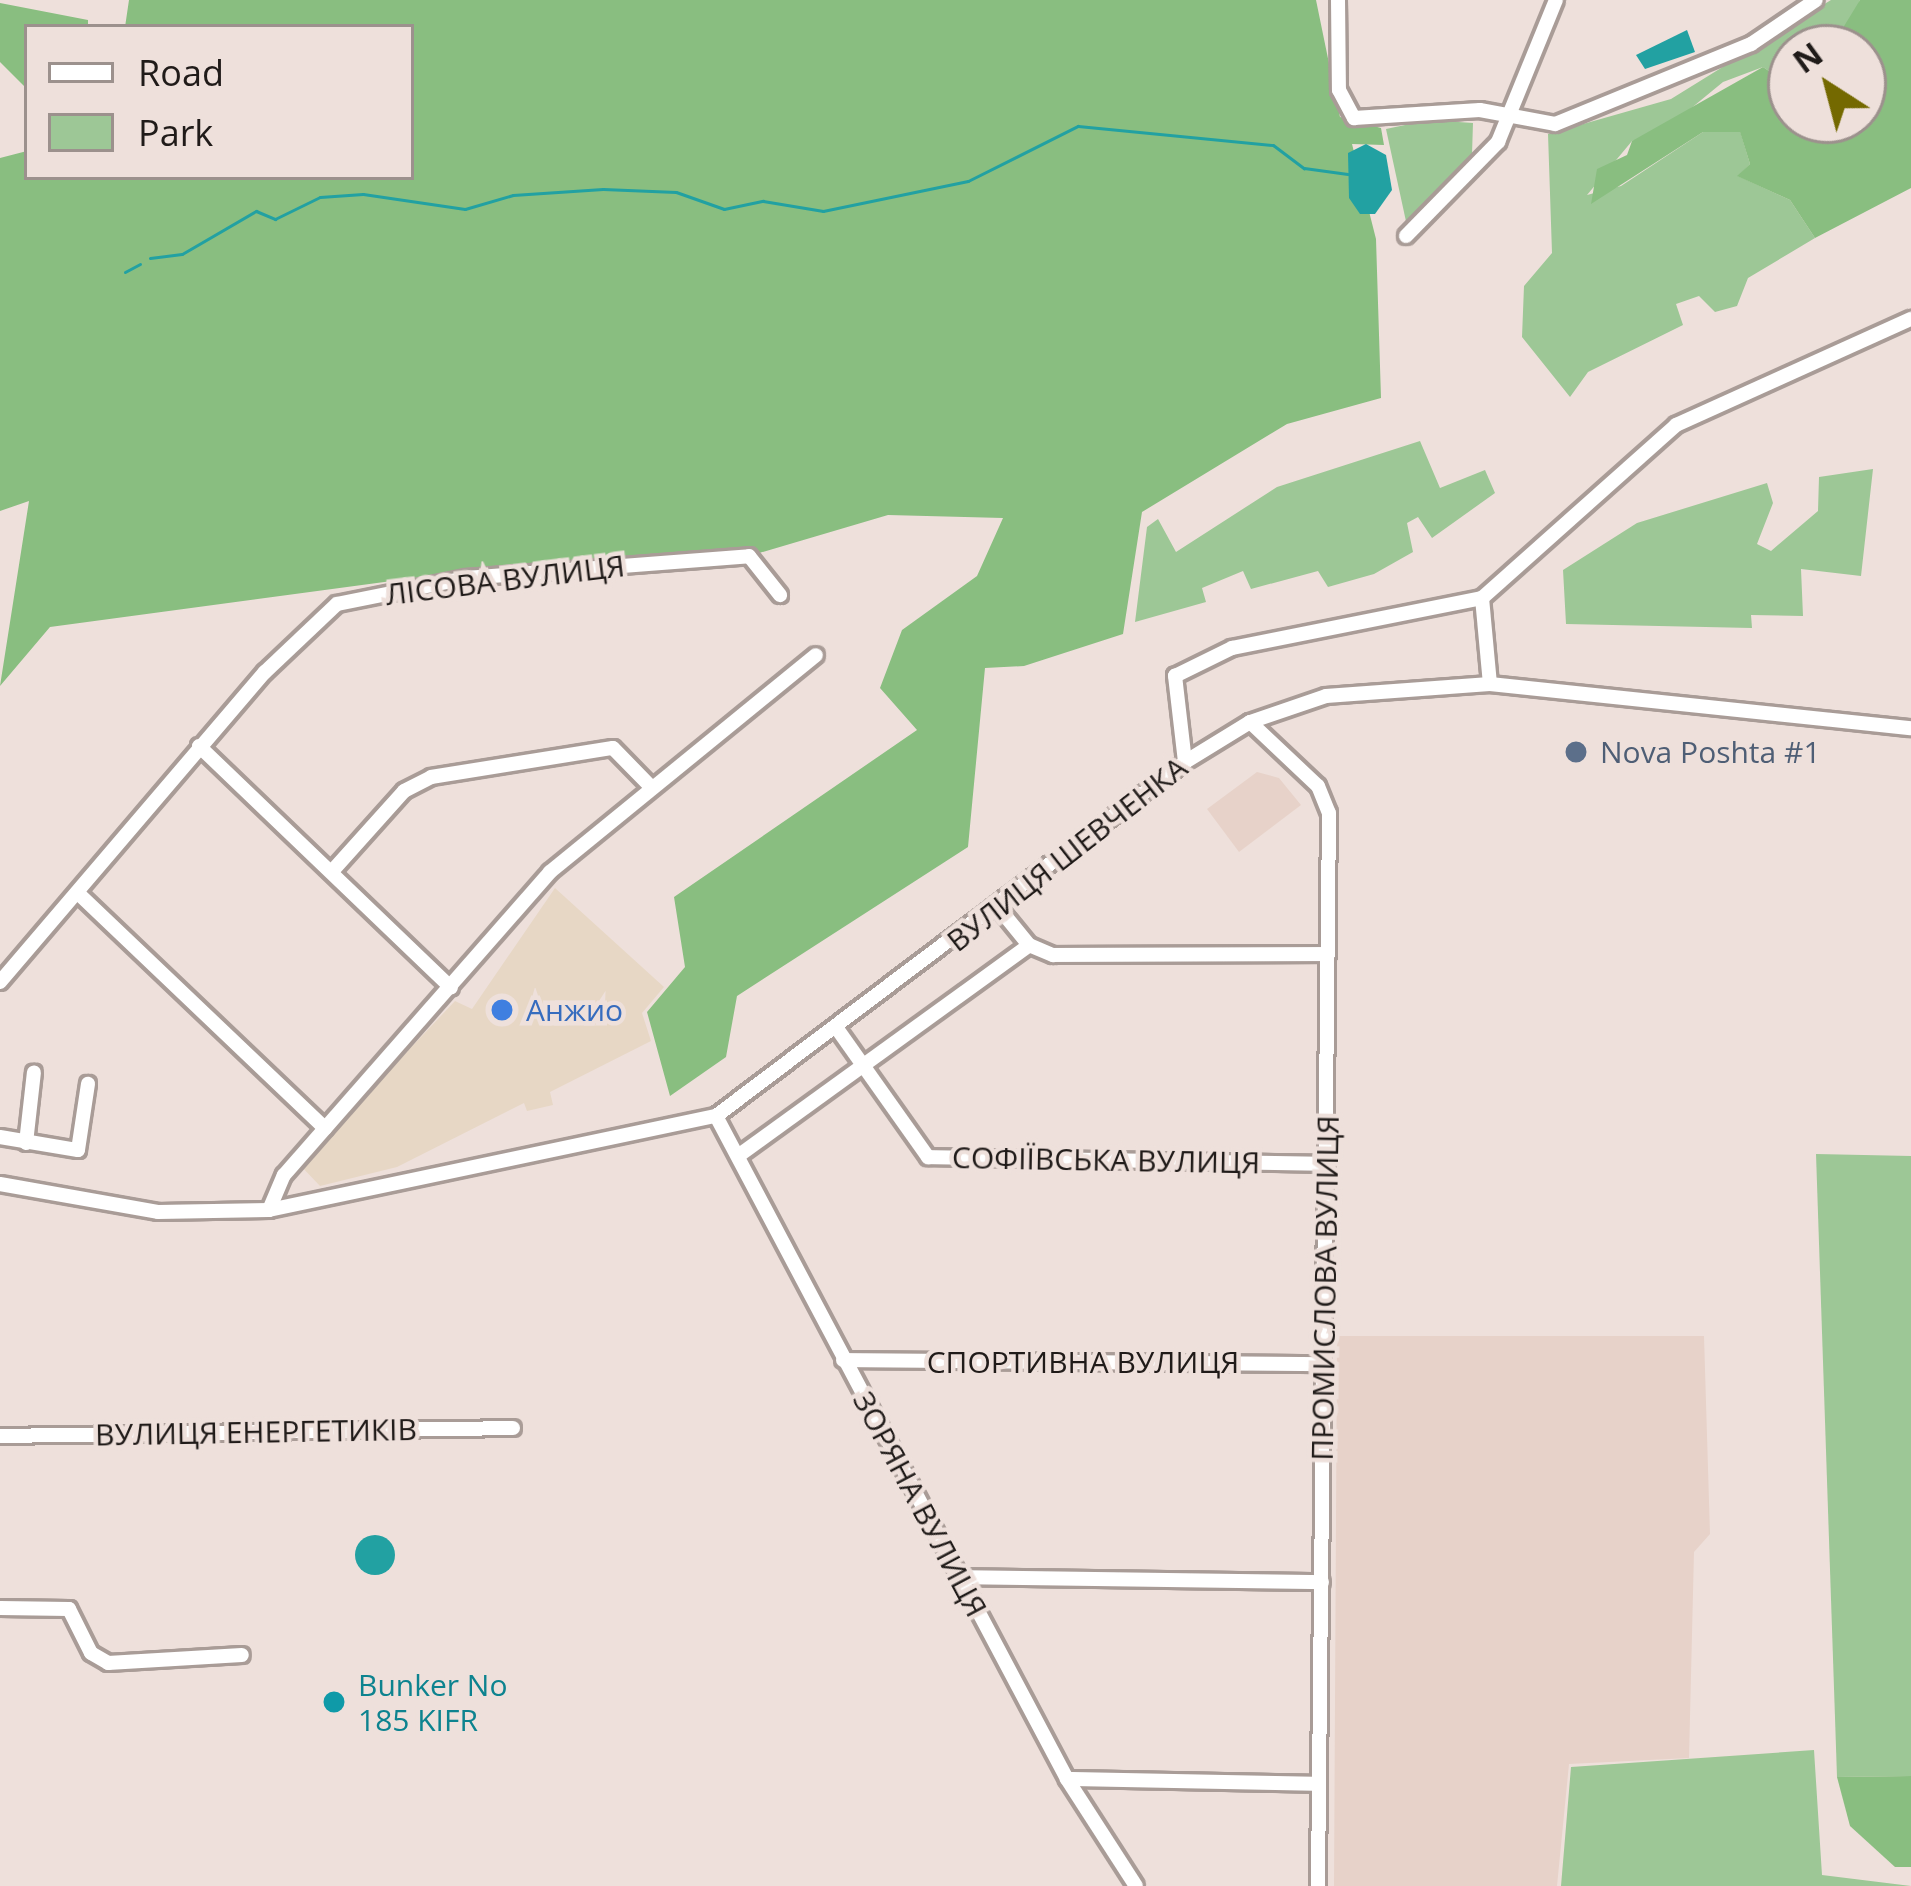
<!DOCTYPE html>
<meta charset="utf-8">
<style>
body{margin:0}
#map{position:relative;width:1911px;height:1886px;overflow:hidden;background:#eee0db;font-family:"Open Sans",sans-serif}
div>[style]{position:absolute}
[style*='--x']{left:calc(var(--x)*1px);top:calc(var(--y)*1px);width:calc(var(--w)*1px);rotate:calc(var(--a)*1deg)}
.commercial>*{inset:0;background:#e7d7c5}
.built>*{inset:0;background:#e7d2c9}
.green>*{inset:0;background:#9dc796}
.forest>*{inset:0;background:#89be80}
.water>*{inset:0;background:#22a1a2}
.round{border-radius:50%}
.stream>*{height:3px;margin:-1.5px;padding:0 1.5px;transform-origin:1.5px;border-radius:1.5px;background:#22a1a2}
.roads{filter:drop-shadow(3px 0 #a99c97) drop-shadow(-3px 0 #a99c97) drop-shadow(0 3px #a99c97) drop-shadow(0 -3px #a99c97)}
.minor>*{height:14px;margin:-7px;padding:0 7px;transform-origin:7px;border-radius:7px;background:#fff}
.dots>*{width:33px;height:33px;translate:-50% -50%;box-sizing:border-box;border:6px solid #eee0db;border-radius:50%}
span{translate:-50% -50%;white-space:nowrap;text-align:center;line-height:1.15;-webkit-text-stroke:9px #eee0db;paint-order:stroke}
.street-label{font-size:30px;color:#201b19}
.service-label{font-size:30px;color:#4e5e75}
.left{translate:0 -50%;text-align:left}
.shop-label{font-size:30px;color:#366cbe}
.culture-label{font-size:30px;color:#0d838f}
.legend{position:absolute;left:24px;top:24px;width:390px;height:156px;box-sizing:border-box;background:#eee0db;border:3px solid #9c918d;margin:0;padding:15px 21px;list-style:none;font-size:36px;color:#201b19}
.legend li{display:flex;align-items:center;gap:24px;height:60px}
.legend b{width:60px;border:3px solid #9c918d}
.north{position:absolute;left:1767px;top:24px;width:120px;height:120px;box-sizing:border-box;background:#eee0db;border:3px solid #9c918d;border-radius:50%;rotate:324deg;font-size:33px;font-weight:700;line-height:48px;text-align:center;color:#201b19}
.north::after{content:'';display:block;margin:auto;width:42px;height:54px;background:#746900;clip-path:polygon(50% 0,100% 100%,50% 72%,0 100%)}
</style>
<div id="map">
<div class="commercial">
<i style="clip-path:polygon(555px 888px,664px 987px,642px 1013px,651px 1041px,550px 1092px,553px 1105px,527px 1111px,524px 1103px,397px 1167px,320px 1186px,300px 1165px,455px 1001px,472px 1009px)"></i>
</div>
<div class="built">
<i style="clip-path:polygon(1257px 772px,1279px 778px,1301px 805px,1239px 852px,1207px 809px)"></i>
<i style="clip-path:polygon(1337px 1336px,1704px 1336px,1710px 1534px,1694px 1552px,1689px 1758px,1569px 1764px,1557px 1886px,1334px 1886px)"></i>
</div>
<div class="green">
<i style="clip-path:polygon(1831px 0,1860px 0,1840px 48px,1791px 48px,1791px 86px,1763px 67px,1723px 82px,1661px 133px,1632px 141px,1587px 195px,1621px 186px,1703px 132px,1740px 131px,1750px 164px,1738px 176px,1790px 200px,1815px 238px,1748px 278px,1737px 306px,1715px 312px,1699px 296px,1676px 304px,1683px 325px,1588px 372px,1570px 397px,1522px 337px,1524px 286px,1552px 253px,1548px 134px,1671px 99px)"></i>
<i style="clip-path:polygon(1429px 120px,1473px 123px,1472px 154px,1407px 226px,1386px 129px)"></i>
<i style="clip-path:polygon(1420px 441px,1440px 488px,1485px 470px,1495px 493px,1432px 538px,1418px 517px,1407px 523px,1413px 552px,1374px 574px,1328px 587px,1318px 571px,1251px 589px,1243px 571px,1202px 588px,1206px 602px,1135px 622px,1147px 527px,1158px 519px,1176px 552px,1277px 487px)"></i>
<i style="clip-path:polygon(1873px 469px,1861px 576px,1801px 569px,1803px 616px,1751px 615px,1752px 628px,1566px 624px,1563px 570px,1637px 523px,1767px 483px,1773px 503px,1757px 544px,1771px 551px,1818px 511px,1819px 477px)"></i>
<i style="clip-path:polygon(1816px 1154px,1911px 1156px,1911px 1776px,1837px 1777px)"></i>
<i style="clip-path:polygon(1814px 1750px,1822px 1875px,1911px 1886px,1561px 1886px,1571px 1767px)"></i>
</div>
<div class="forest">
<i style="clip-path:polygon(129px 0,1316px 0,1340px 117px,1381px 128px,1384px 145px,1352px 144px,1376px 239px,1381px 398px,1287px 424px,1142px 512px,1123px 634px,1024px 666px,985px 668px,968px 847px,737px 996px,726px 1057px,670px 1096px,647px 1012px,685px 967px,674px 897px,917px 730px,880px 688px,902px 630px,977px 576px,1003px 518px,888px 515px,749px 556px,481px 569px,50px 627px,0 686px,29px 501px,0 511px,0 158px,27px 151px,27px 177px,411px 177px,411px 27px,125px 27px)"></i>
<i style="clip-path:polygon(1860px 0,1911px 0,1911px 188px,1815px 238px,1790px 200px,1737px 176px,1750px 164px,1740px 132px,1703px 132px,1591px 204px,1597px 169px,1627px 155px,1632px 141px,1763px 67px,1791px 86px,1791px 120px,1863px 120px,1863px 48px,1840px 48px,1838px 36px)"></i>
<i style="clip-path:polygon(0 3px,88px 20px,88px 27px,27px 27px,27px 89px,0 62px)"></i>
<i style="clip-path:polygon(1911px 1776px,1911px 1867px,1895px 1867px,1850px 1826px,1837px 1777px)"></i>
</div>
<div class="water">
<i style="clip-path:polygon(1687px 30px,1695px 52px,1645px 69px,1636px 55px)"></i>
<i style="clip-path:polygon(1366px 144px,1386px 155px,1392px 190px,1375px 214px,1360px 214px,1349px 198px,1348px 153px)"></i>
<i class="round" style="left:355px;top:1535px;width:40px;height:40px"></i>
</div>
<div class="stream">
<i style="--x:150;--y:258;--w:32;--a:-7"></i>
<i style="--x:182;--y:254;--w:86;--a:-30.2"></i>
<i style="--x:256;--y:211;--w:21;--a:23"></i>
<i style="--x:275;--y:219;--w:50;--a:-26.1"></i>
<i style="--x:320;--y:197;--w:43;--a:-4"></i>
<i style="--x:363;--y:194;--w:103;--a:8.4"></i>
<i style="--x:465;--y:209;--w:50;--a:-16.3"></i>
<i style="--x:513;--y:195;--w:90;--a:-3.8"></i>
<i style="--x:603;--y:189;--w:73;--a:2.4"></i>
<i style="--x:676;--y:192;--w:51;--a:19.5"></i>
<i style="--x:724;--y:209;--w:40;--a:-12"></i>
<i style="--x:763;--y:201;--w:61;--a:9.5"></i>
<i style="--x:823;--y:211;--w:148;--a:-11.7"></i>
<i style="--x:968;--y:181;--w:123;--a:-26.6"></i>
<i style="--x:1078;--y:126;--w:196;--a:5.6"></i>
<i style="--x:1273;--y:145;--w:39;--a:37"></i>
<i style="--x:1304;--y:168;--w:44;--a:7.8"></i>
<i style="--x:125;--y:272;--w:17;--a:-28"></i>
</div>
<div class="roads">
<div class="minor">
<i style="--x:1338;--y:0;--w:90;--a:89.4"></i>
<i style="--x:1339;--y:90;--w:32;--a:62"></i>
<i style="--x:1354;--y:118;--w:126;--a:-3.6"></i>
<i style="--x:1480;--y:110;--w:76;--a:10.6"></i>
<i style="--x:1555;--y:124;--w:212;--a:-22.2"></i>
<i style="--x:1751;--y:44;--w:78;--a:-34.1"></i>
<i style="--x:1406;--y:236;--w:132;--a:-45.6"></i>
<i style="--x:1498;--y:142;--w:153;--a:-67.8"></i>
<i style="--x:1482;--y:598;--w:86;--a:84.7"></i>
<i style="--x:1250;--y:722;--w:93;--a:43.3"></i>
<i style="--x:1318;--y:786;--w:29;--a:68"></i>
<i style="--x:1329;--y:813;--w:1073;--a:90.59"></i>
<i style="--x:199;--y:746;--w:349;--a:43.8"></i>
<i style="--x:1185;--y:762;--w:87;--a:-96.6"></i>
<i style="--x:1175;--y:676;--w:64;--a:-26.2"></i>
<i style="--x:1232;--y:648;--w:255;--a:-11.3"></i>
<i style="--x:1482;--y:598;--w:260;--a:-41.7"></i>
<i style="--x:1676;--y:425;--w:258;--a:-24.3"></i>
<i style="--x:335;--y:868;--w:103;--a:-48.1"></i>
<i style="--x:404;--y:791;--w:30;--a:-27"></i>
<i style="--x:431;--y:777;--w:184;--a:-9.1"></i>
<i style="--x:613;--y:748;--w:54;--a:45.7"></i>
<i style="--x:81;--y:896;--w:337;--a:43.6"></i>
<i style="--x:998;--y:907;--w:49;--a:50.8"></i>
<i style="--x:1029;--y:945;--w:26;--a:23"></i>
<i style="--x:1053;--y:955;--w:275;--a:-0.2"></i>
<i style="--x:0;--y:982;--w:408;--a:-49.5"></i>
<i style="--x:265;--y:672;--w:99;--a:-43.4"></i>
<i style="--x:337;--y:604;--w:132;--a:-11.4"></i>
<i style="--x:466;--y:578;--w:284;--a:-4.4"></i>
<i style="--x:749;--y:556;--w:50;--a:51.5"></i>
<i style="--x:838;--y:1030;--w:156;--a:54.7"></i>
<i style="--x:928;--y:1157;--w:399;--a:1"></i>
<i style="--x:716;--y:1116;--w:750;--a:62.1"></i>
<i style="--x:1067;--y:1779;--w:127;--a:57.2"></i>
<i style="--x:0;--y:1137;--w:79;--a:9.5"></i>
<i style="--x:78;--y:1150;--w:67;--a:-81.4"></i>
<i style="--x:26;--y:1143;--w:71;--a:-83.6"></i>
<i style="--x:738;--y:1156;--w:359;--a:-35.9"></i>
<i style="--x:0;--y:1184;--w:160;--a:10"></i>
<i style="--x:158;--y:1212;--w:111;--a:-1"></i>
<i style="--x:269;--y:1210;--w:457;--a:-11.9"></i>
<i style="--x:716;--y:1116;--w:588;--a:-37.05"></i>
<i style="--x:1185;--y:762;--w:76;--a:-31.6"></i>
<i style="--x:1250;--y:722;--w:80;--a:-18.9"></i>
<i style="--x:1326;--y:696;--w:164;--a:-4.2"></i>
<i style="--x:1490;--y:684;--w:423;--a:6"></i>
<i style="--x:269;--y:1210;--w:38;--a:-67"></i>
<i style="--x:284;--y:1175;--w:403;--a:-48.7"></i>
<i style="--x:550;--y:872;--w:343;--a:-39.2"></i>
<i style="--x:843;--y:1360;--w:480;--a:0.5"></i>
<i style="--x:0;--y:1436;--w:513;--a:-0.89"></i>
<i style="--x:958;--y:1577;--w:364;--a:0.8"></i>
<i style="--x:0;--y:1608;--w:69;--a:0.8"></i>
<i style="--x:69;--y:1609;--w:49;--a:63.4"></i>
<i style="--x:91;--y:1653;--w:20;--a:30"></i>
<i style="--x:108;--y:1663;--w:134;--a:-3.4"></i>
<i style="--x:1067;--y:1779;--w:252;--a:1.1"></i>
</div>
</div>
<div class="dots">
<i style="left:1576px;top:752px;background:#5c6f8a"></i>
<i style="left:502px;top:1010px;background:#3f7fe0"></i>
<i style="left:334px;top:1702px;background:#0f9aa8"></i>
</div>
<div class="street-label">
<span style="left:505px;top:580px;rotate:-7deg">ЛІСОВА ВУЛИЦЯ</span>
<span style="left:1067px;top:854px;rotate:-38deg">ВУЛИЦЯ ШЕВЧЕНКА</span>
<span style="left:1106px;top:1160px;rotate:1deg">СОФІЇВСЬКА ВУЛИЦЯ</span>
<span style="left:1325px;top:1288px;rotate:-89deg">ПРОМИСЛОВА ВУЛИЦЯ</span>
<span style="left:1083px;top:1362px">СПОРТИВНА ВУЛИЦЯ</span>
<span style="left:256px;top:1432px;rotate:-1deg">ВУЛИЦЯ ЕНЕРГЕТИКІВ</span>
<span style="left:920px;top:1504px;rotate:62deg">ЗОРЯНА ВУЛИЦЯ</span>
</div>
<div class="service-label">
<span class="left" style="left:1600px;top:752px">Nova Poshta #1</span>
</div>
<div class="shop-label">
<span class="left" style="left:526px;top:1010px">Анжио</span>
</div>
<div class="culture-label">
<span class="left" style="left:358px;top:1702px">Bunker No<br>185 KIFR</span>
</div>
<ul class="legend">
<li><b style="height:15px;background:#fff"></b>Road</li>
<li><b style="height:33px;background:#9dc796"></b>Park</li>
</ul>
<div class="north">N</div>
</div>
